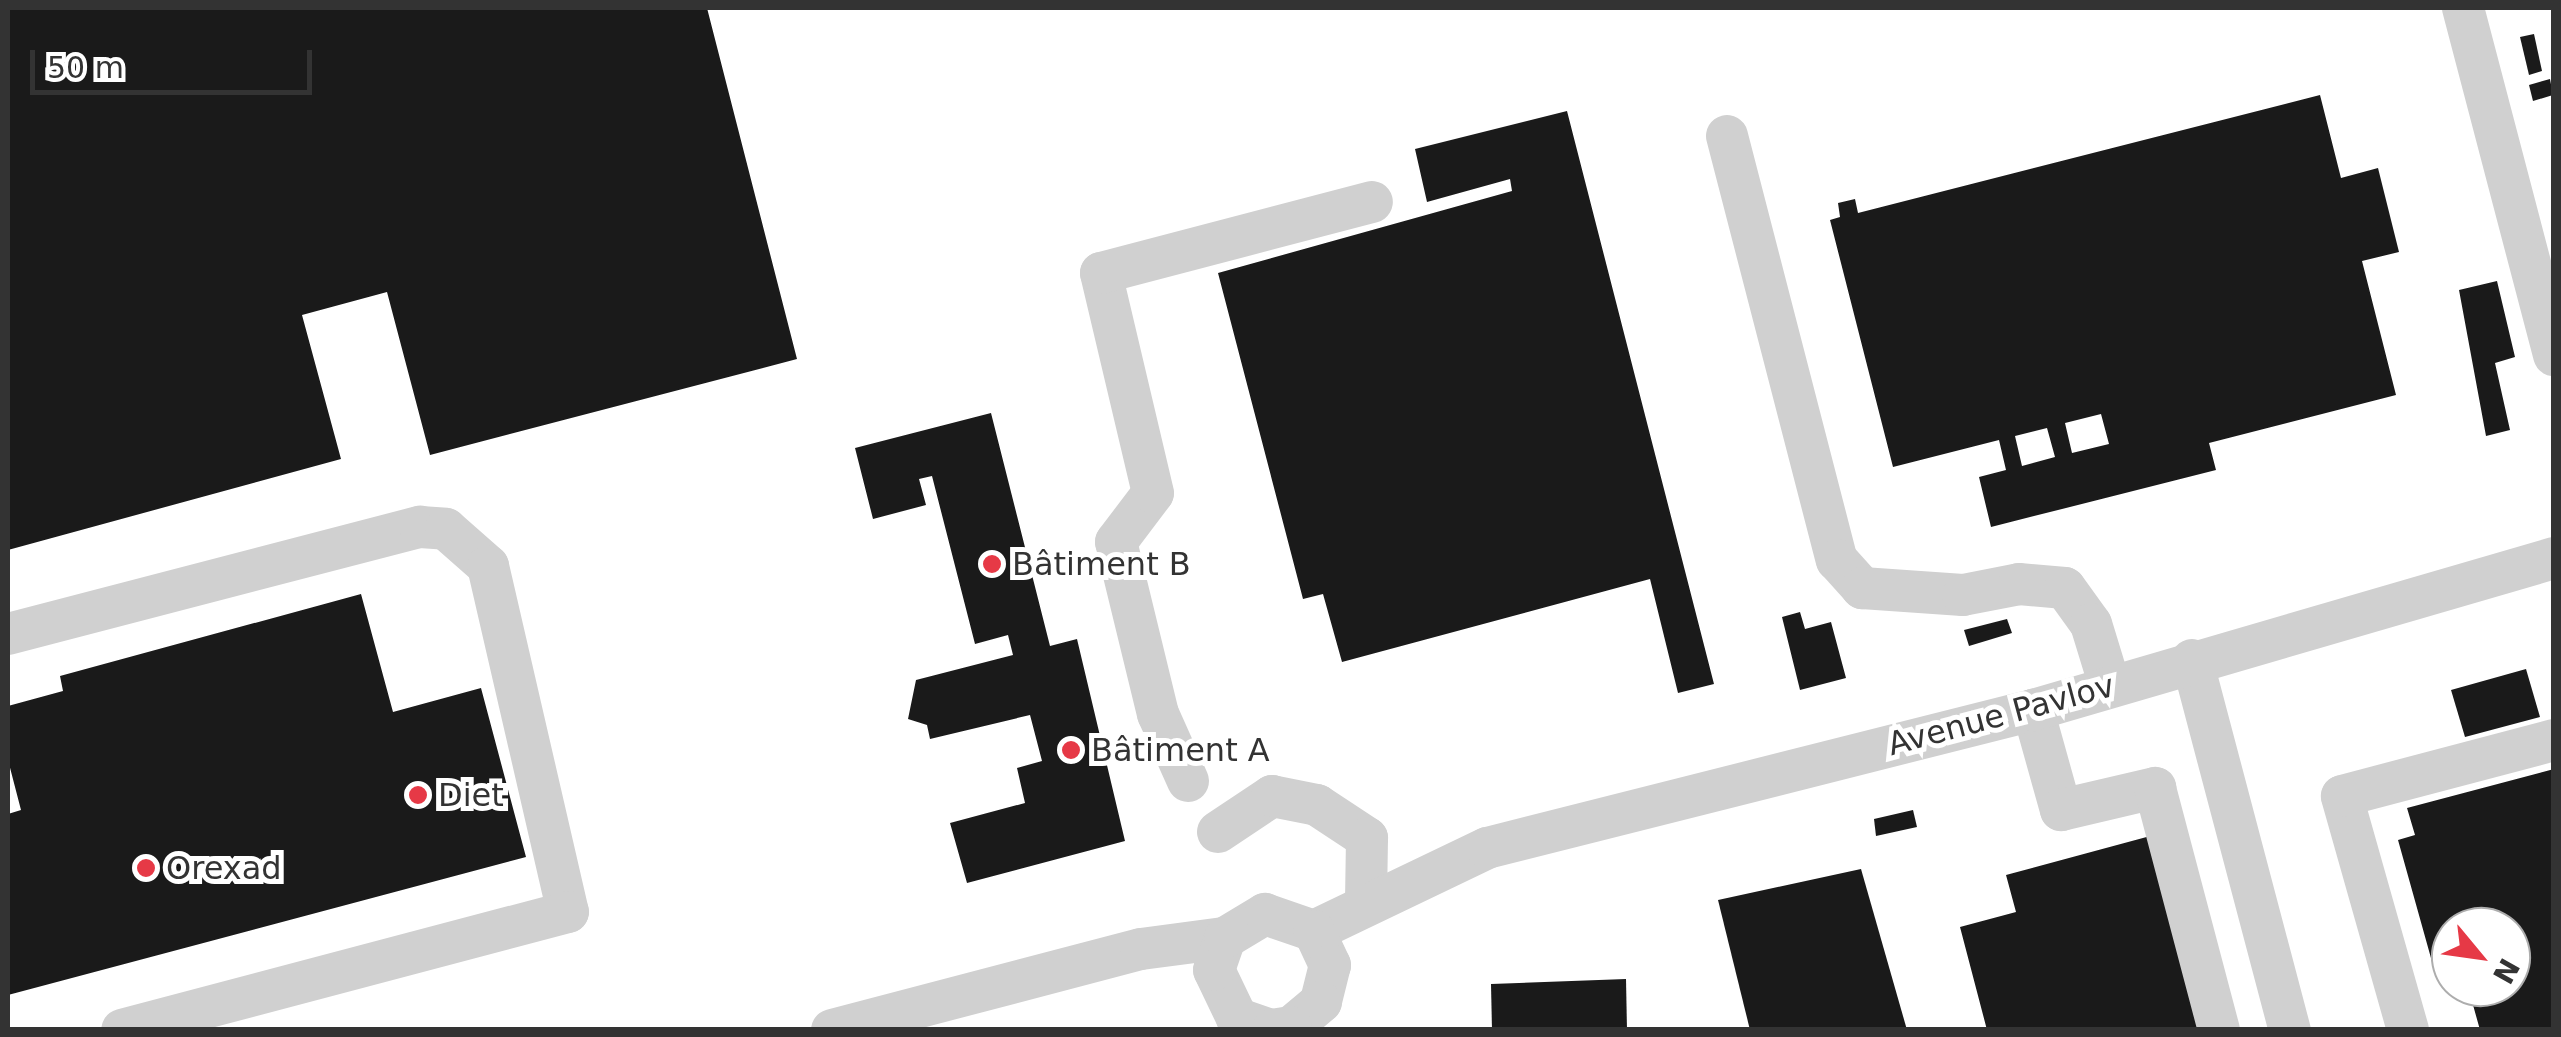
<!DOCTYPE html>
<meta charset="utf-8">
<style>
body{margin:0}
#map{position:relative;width:2561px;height:1037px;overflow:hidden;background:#fff;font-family:"DejaVu Sans",sans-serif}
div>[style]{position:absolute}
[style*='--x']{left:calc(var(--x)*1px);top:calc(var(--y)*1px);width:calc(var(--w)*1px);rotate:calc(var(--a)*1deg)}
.building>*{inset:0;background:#1a1a1a}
.minor>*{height:42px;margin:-21px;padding:0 21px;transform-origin:21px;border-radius:21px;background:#d0d0d0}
.dots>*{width:28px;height:28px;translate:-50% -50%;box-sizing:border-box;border:5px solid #fff;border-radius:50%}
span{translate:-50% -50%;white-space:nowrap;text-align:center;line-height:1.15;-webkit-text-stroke:10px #fff;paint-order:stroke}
.poi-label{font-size:32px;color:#333}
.left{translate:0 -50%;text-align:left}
.street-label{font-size:32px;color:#333}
.frame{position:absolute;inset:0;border:10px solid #333;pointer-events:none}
.north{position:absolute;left:2431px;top:907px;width:100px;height:100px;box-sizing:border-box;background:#fff;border:2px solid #adadad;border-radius:50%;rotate:119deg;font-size:28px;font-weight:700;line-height:40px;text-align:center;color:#333}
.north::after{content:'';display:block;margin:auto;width:35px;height:45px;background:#e63946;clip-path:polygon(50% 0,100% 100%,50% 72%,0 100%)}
.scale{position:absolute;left:30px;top:50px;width:282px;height:45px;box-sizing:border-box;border:5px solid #333;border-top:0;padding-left:12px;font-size:30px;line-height:35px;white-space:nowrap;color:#333;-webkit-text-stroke:8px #fff;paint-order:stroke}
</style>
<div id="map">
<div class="building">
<i style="clip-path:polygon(8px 8px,707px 8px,797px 359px,430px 455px,387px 292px,302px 315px,341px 459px,8px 550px)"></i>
<i style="clip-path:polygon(2534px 34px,2542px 71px,2529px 75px,2520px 37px)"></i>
<i style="clip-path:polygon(2550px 79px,2553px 95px,2533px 101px,2529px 85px)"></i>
<i style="clip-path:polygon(evenodd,2320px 95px,2341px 178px,2378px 168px,2399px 252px,2362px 261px,2396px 395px,2209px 443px,2216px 470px,1991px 527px,1979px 477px,2006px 470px,1999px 440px,1893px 467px,1830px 220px,1840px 217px,1838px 203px,1855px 199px,1858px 213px,2320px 95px,2101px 414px,2109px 444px,2072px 453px,2065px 423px,2101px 414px,2320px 95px,2047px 428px,2055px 457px,2022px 466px,2015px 436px,2047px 428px)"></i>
<i style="clip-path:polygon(1567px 111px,1714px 684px,1678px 693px,1650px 579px,1342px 662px,1323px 594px,1303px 599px,1218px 273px,1512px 191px,1510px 179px,1427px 202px,1415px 149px)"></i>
<i style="clip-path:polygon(2497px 281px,2515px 357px,2495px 363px,2510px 430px,2486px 436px,2459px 290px)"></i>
<i style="clip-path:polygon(991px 413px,1050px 646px,1077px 639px,1125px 841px,967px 883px,950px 823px,1025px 803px,1017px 768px,1042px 761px,1030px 715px,930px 739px,927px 725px,908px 719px,916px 680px,1013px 655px,1008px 635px,975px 644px,932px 476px,919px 479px,926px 505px,873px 519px,855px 448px)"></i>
<i style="clip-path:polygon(361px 594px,393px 712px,481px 688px,526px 857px,8px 995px,8px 814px,21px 810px,8px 760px,8px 706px,63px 691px,60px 676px)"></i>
<i style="clip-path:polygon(1800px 612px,1805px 629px,1831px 622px,1846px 678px,1800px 690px,1782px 617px)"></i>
<i style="clip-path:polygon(2007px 619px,2012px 633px,1969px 646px,1964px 630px)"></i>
<i style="clip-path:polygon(2526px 669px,2540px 717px,2465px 737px,2451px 690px)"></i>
<i style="clip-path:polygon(2554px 769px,2554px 1030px,2480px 1030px,2468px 987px,2511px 987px,2511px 927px,2451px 927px,2451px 971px,2436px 976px,2398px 840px,2415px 835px,2407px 808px)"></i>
<i style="clip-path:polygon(1913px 810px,1917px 827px,1876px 836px,1874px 819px)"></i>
<i style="clip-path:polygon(2154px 835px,2206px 1030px,1987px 1030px,1960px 927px,2016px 912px,2006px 875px)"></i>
<i style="clip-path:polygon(1861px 869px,1907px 1030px,1750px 1030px,1718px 900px)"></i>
<i style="clip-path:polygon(1626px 979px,1627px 1030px,1492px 1030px,1491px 984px)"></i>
</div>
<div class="minor">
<i style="--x:2463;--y:8;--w:359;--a:75.3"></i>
<i style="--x:1727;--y:136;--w:438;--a:75.5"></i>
<i style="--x:1837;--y:560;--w:38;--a:48"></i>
<i style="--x:1862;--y:588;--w:101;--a:4"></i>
<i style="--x:1963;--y:595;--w:57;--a:-11.1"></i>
<i style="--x:2019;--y:584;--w:46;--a:5"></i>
<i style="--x:2065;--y:588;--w:44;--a:54.2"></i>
<i style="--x:2091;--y:624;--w:65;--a:73"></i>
<i style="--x:8;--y:634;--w:426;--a:-14.6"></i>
<i style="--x:420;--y:527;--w:26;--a:4"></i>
<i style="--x:446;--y:529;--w:56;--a:41.4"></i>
<i style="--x:488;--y:566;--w:355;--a:77"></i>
<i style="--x:568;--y:912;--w:461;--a:165.2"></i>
<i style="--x:2192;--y:660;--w:383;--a:75.2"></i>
<i style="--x:2033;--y:710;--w:104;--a:74.4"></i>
<i style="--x:2061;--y:810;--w:97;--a:-13.2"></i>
<i style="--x:2155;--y:788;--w:250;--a:75.2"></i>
<i style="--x:1188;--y:781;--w:73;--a:-114.1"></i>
<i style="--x:1158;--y:714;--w:177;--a:-103.7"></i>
<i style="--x:1116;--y:542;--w:61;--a:-52.9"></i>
<i style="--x:1153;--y:493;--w:226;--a:-103.3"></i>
<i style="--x:1101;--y:273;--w:280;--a:-14.7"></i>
<i style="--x:1218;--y:832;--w:65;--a:-33.7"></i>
<i style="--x:1272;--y:796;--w:46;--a:11.3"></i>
<i style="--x:1317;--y:805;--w:60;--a:33.4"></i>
<i style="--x:1367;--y:838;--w:65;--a:90.9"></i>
<i style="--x:1314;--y:931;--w:192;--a:-25.6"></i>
<i style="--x:1487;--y:848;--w:563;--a:-14.18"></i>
<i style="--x:2033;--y:710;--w:543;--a:-16.26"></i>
<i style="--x:832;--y:1030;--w:319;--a:-14.7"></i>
<i style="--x:1141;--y:949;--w:85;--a:-7.5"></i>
<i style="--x:1271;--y:1030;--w:36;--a:-161"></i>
<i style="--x:1237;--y:1018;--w:53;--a:-115.6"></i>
<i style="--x:1214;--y:970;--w:34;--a:-71"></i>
<i style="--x:1225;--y:938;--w:47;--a:-31"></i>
<i style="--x:1265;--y:914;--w:52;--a:19.1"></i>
<i style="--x:1314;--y:931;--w:38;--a:65"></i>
<i style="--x:1330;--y:965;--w:38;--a:104"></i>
<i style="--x:1321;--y:1002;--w:39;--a:140"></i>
<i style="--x:1291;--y:1027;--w:19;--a:171"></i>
<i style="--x:2408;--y:1030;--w:243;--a:-105.8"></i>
<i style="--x:2342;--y:796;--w:219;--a:-14.8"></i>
</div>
<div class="dots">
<i style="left:992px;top:564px;background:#e63946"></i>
<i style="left:1071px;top:750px;background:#e63946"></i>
<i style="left:418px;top:795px;background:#e63946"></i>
<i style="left:146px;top:868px;background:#e63946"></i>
</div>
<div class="poi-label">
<span class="left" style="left:1012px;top:564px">Bâtiment B</span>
<span class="left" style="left:1091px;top:750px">Bâtiment A</span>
<span class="left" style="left:438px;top:795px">Diet</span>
<span class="left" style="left:166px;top:868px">Orexad</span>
</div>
<div class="street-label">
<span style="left:2001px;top:715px;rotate:-15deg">Avenue Pavlov</span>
</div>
<div class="frame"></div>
<div class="north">N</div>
<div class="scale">50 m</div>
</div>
